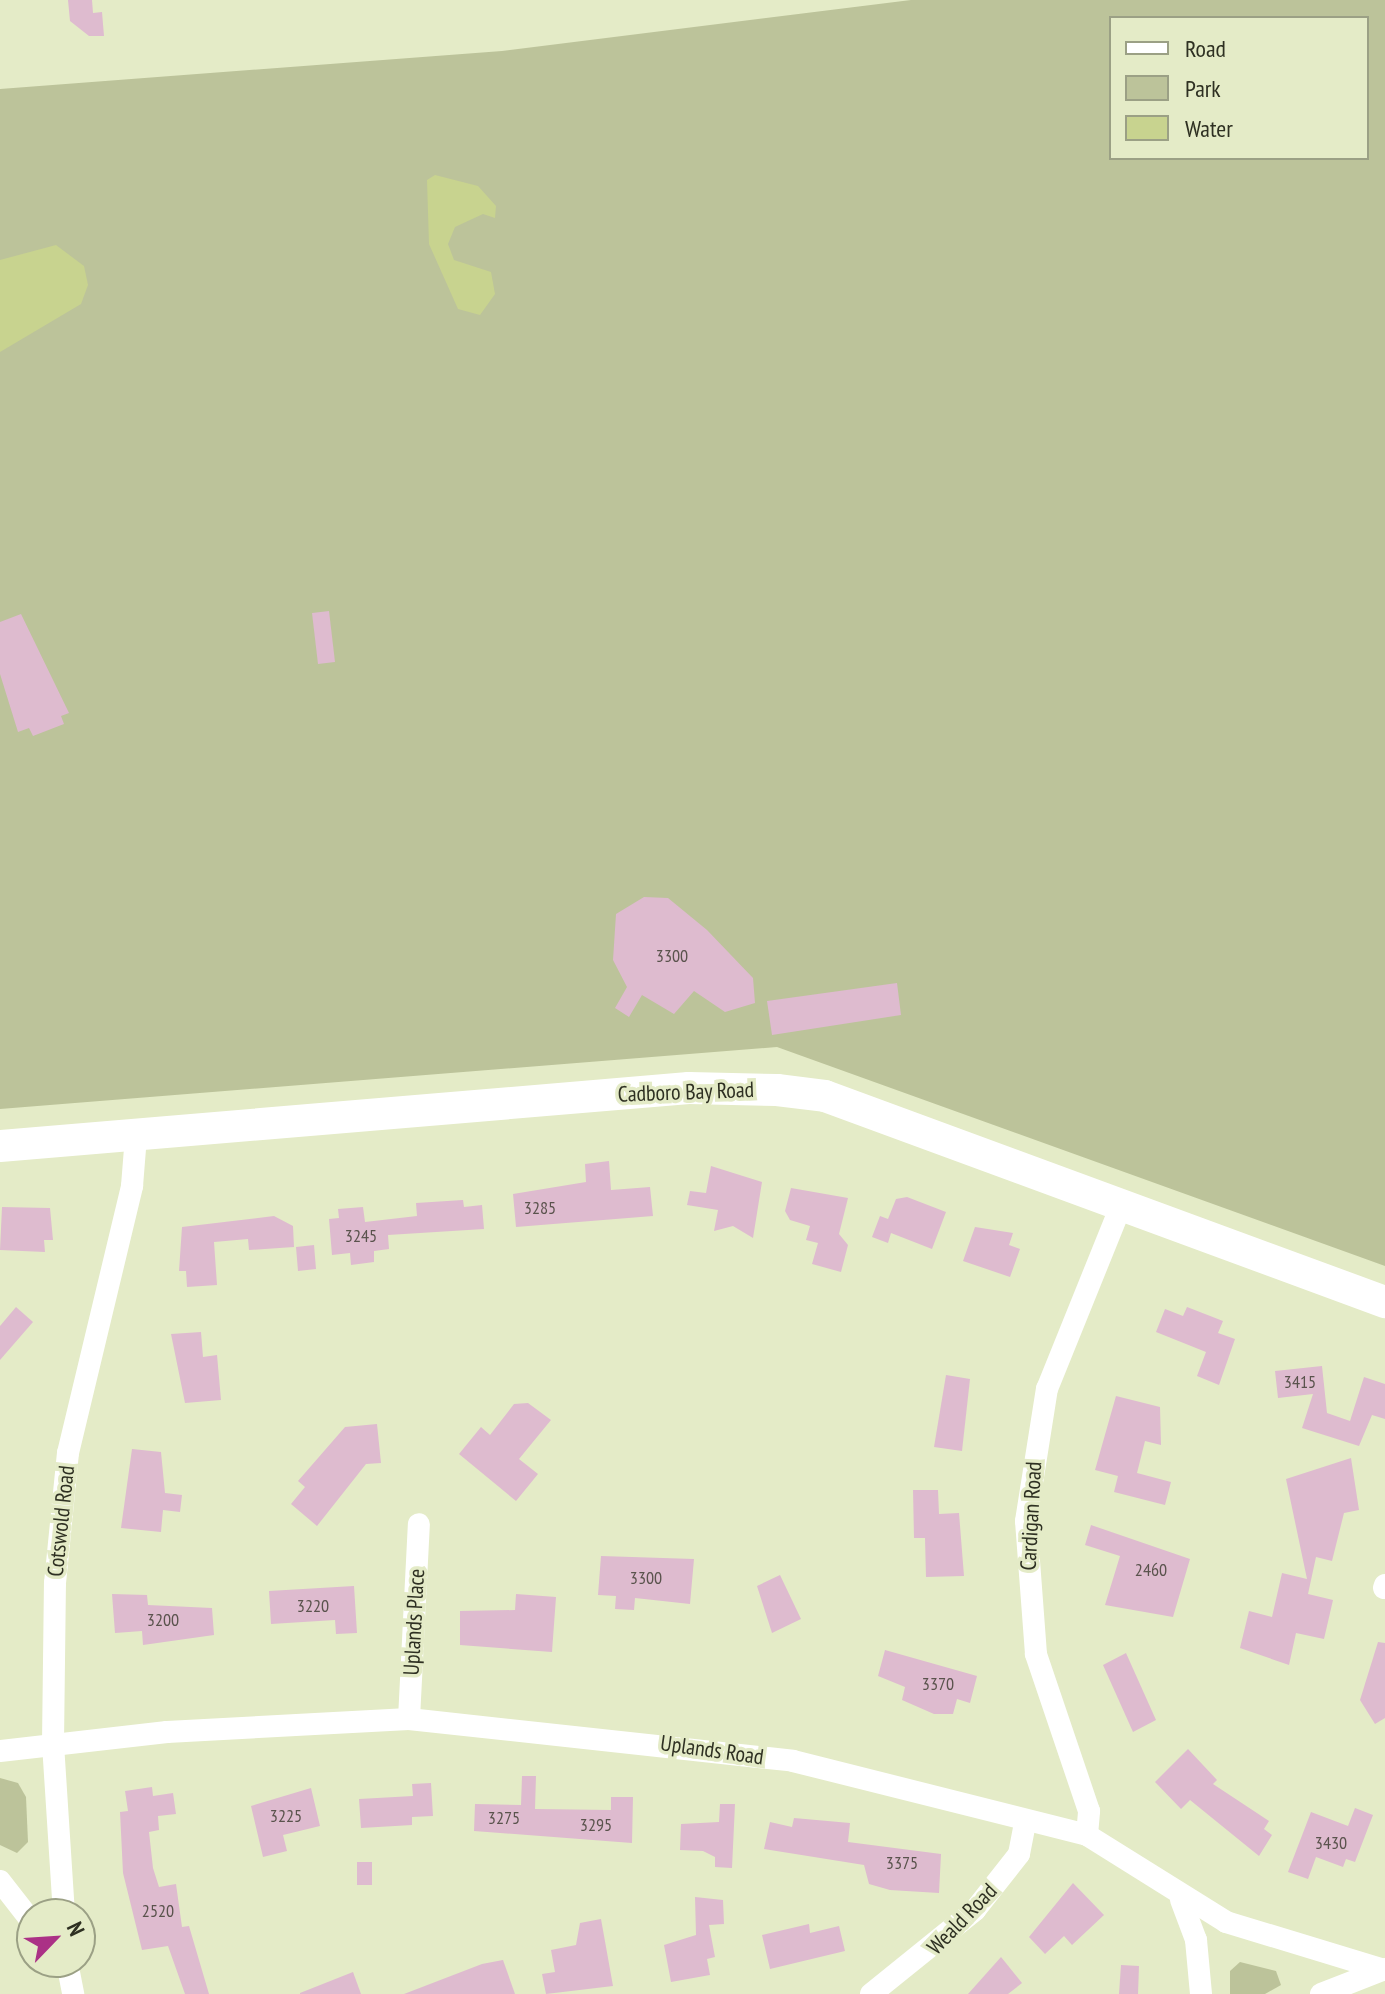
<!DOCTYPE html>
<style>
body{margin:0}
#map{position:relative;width:1385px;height:1994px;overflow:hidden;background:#e4ebc7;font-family:"PT Sans Narrow",sans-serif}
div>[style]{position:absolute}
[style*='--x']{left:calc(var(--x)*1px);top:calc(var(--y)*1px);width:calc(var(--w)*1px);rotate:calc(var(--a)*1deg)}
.green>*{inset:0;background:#bcc39a}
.water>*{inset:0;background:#c8d38f}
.building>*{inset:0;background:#debbcf}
.minor>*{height:22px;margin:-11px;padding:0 11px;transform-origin:11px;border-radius:11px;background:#fff}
.secondary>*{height:32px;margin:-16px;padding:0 16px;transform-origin:16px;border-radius:16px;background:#fff}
span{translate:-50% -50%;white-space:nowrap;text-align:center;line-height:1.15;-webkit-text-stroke:7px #e4ebc7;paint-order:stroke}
.number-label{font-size:18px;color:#5a534d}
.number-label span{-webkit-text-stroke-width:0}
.street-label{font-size:22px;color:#2e3022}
.legend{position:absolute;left:1109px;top:16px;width:260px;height:144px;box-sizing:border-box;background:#e4ebc7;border:2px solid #9ba085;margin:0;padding:10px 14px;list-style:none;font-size:24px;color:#2e3022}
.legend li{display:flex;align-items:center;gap:16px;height:40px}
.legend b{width:40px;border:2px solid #9ba085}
.north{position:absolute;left:16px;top:1898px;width:80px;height:80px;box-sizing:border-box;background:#e4ebc7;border:2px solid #9ba085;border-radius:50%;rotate:65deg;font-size:22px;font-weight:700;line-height:32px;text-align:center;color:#2e3022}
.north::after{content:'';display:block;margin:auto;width:28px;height:36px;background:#ab3186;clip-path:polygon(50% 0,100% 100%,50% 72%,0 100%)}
</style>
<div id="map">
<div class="green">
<i style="clip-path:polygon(evenodd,911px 0,1385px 0,1385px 1266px,777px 1047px,0 1109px,0 89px,502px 51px,911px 0,1111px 18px,1367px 18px,1367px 158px,1111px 158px,1111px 18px)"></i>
<i style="clip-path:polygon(0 1778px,18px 1783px,26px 1797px,28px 1842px,17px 1853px,0 1845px)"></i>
<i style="clip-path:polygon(1240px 1962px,1276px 1971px,1281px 1985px,1265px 1994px,1230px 1994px,1230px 1971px)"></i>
</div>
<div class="water">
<i style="clip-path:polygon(435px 175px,478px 186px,496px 206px,495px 218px,483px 214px,455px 227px,448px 244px,454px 260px,491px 272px,495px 294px,480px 315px,458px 309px,429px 244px,427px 180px)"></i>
<i style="clip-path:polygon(56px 245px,84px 266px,88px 285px,81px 304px,0 352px,0 260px)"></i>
</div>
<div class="building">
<i style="clip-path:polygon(68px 0,92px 0,93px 13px,102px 12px,104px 36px,89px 36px,70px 21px)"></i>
<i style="clip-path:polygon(329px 611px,335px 662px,318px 664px,312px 613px)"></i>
<i style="clip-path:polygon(21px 614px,69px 713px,61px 716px,64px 724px,33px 736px,29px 728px,18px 732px,0 674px,0 622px)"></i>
<i style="clip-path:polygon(644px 897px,668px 898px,707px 930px,753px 978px,755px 1003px,725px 1012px,694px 991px,674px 1014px,642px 995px,629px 1017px,615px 1008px,627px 987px,613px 960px,616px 914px)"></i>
<i style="clip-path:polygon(897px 983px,901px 1015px,772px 1035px,767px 1001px)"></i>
<i style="clip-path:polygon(609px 1161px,611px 1190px,650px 1187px,653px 1216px,516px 1227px,513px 1194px,586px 1182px,585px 1164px)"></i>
<i style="clip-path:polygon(711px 1166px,762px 1182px,753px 1238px,733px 1226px,714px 1231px,718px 1210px,687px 1205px,690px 1191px,706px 1193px)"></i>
<i style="clip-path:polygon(791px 1188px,848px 1198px,839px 1234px,848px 1245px,841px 1272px,812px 1264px,818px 1243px,806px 1240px,810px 1226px,790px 1220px,785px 1211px)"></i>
<i style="clip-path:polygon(907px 1197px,946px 1212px,932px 1249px,891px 1233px,888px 1243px,872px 1237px,880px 1216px,888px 1219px,896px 1199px)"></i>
<i style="clip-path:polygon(463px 1200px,464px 1207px,482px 1205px,484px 1229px,388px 1235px,389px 1249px,374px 1251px,374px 1262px,351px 1265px,350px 1253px,332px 1255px,329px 1219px,339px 1218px,338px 1209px,363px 1207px,365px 1222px,417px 1216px,416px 1203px)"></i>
<i style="clip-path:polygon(2px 1207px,50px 1208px,53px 1240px,44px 1240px,45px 1252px,0 1250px)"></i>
<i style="clip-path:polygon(274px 1216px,293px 1226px,294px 1247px,249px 1250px,248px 1239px,214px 1242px,217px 1285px,187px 1287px,186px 1271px,179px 1271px,182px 1227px)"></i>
<i style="clip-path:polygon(975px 1227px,1013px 1233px,1009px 1245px,1020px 1249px,1010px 1277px,963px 1261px)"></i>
<i style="clip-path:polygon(314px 1245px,316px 1269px,298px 1271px,296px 1247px)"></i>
<i style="clip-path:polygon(16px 1307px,33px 1322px,0 1360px,0 1326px)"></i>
<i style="clip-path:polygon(1187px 1307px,1223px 1321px,1218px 1333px,1235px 1339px,1219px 1385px,1197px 1376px,1206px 1352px,1156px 1332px,1165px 1309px,1183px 1316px)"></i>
<i style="clip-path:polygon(201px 1332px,203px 1357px,217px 1355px,221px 1400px,185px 1403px,171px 1334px)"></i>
<i style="clip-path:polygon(1322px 1366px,1327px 1413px,1350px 1421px,1364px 1377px,1385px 1384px,1385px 1419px,1372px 1415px,1359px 1446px,1302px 1428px,1313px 1394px,1278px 1398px,1275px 1371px)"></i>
<i style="clip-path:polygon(946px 1375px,970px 1379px,962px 1451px,934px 1447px)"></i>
<i style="clip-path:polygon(1116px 1396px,1160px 1407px,1161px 1445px,1145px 1441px,1137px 1473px,1171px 1482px,1165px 1505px,1114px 1492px,1118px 1476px,1095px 1470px)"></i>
<i style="clip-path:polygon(528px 1403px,551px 1420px,519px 1459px,538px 1474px,516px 1501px,459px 1454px,481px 1427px,490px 1435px,514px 1404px)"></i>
<i style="clip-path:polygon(377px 1424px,381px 1463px,366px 1464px,317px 1526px,291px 1504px,305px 1487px,298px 1481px,345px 1427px)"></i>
<i style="clip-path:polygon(132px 1449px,161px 1452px,165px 1493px,182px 1495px,180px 1512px,163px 1510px,161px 1532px,121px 1528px)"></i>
<i style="clip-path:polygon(1351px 1458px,1359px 1510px,1344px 1513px,1332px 1561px,1316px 1557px,1308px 1594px,1333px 1600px,1324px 1639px,1296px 1633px,1289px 1665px,1240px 1648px,1249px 1611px,1272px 1617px,1282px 1573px,1307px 1579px,1286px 1479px)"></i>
<i style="clip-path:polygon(913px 1490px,938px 1490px,939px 1514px,959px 1513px,964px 1576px,926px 1577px,925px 1538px,914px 1538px)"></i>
<i style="clip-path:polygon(1091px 1525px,1190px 1559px,1173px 1617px,1105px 1605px,1120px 1556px,1085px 1545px)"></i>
<i style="clip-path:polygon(601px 1556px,694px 1559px,690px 1604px,635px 1598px,634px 1610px,615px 1609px,616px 1596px,598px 1595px)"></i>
<i style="clip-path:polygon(780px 1575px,801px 1619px,772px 1633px,757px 1586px)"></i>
<i style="clip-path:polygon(354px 1586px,357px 1633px,336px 1634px,335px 1620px,271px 1624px,269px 1591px)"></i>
<i style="clip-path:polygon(112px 1594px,147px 1595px,148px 1605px,212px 1608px,214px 1635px,143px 1645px,142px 1631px,115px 1633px)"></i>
<i style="clip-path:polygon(516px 1594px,556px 1597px,552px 1652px,460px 1645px,460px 1611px,515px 1610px)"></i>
<i style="clip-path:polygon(1378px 1642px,1385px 1643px,1385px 1718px,1375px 1724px,1360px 1700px)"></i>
<i style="clip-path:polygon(885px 1650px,977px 1676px,970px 1703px,957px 1699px,953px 1714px,934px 1714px,902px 1700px,905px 1687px,878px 1676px)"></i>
<i style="clip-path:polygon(1126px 1653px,1156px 1720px,1133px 1732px,1103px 1665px)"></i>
<i style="clip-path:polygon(1188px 1749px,1217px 1780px,1213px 1784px,1269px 1821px,1264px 1829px,1272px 1835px,1259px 1856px,1190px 1800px,1181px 1809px,1155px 1782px)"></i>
<i style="clip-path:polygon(522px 1776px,536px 1776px,535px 1809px,611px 1810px,611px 1797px,633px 1797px,632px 1843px,474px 1831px,475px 1804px,521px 1805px)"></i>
<i style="clip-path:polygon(431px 1783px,433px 1816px,412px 1817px,412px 1825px,361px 1828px,359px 1799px,413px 1796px,412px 1784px)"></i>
<i style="clip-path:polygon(152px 1787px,153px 1796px,173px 1793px,176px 1814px,158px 1816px,159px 1830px,149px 1832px,153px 1868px,159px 1887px,176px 1884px,182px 1927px,189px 1926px,209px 1994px,185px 1994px,168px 1946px,142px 1950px,123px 1873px,120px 1812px,128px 1811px,125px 1791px)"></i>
<i style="clip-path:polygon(311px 1788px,320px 1826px,283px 1835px,287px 1851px,263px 1857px,251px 1806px)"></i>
<i style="clip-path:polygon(720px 1804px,735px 1804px,732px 1868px,715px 1867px,715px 1857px,703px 1851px,680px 1850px,681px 1824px,719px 1822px)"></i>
<i style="clip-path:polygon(1355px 1808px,1373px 1815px,1355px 1862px,1346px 1859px,1343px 1867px,1316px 1857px,1308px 1879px,1288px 1872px,1311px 1812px,1348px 1826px)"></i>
<i style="clip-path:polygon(794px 1818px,850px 1823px,848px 1842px,941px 1854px,939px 1893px,890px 1890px,869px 1884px,864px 1865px,764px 1849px,770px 1822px,792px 1827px)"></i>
<i style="clip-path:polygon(357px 1862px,372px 1862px,372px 1885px,357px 1885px)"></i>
<i style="clip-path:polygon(1073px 1883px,1104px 1915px,1072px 1945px,1064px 1936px,1045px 1954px,1029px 1937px)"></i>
<i style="clip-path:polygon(695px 1897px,723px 1900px,724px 1924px,709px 1925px,715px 1957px,707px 1959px,710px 1975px,671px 1982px,664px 1945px,696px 1935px)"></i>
<i style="clip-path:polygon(601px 1919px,613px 1986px,546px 1994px,542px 1974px,555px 1972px,551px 1950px,576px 1945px,580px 1923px)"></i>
<i style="clip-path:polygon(809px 1924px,810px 1933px,839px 1926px,845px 1951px,770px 1969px,762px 1935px)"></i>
<i style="clip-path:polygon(1001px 1957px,1022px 1983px,1008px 1994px,968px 1994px)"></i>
<i style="clip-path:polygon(503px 1960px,515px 1994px,404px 1994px,482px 1964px)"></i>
<i style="clip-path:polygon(1121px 1965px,1139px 1966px,1138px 1994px,1119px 1994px)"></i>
<i style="clip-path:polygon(353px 1972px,361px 1994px,300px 1994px,300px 1993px)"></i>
</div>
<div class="minor">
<i style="--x:1384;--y:1588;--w:3;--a:-72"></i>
<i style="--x:409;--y:1719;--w:195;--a:-87.1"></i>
<i style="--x:0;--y:1751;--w:168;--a:-6.5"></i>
<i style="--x:167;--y:1732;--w:242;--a:-3.1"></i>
<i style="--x:409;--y:1719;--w:386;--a:6.2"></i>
<i style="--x:793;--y:1761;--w:303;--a:14.1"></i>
<i style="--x:1087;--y:1835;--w:164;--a:32"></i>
<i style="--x:1226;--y:1922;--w:165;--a:16.9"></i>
<i style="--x:1087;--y:1835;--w:24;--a:-85"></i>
<i style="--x:1089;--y:1811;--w:166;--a:-108.7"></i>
<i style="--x:1036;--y:1654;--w:133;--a:-94.3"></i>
<i style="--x:1026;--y:1521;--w:134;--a:-81"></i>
<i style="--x:1047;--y:1389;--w:201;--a:-68"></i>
<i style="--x:0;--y:1881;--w:52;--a:52"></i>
<i style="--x:1181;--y:1900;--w:43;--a:69.4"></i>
<i style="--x:1196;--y:1940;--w:54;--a:84.7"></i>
<i style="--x:64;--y:1914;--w:171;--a:-93.7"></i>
<i style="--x:53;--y:1743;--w:160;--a:-89.3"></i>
<i style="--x:55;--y:1583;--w:131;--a:-84.3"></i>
<i style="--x:68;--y:1453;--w:275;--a:-76.5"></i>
<i style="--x:132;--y:1186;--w:50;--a:-85.4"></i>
<i style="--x:67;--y:1962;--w:33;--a:79"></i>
<i style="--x:871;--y:1994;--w:134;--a:-38.9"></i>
<i style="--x:975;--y:1910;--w:71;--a:-51.8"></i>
<i style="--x:1019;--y:1854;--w:32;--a:-79"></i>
<i style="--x:1321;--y:1994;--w:69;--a:-21.3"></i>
</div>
<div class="secondary">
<i style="--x:0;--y:1146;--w:691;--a:-4.81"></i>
<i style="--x:689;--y:1088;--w:88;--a:1.3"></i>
<i style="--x:777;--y:1090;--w:48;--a:7.1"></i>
<i style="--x:825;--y:1096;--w:597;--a:20.2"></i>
</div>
<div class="number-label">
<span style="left:672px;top:956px">3300</span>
<span style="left:540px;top:1208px">3285</span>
<span style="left:361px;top:1236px">3245</span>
<span style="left:1300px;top:1382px">3415</span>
<span style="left:1151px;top:1570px">2460</span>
<span style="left:646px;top:1578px">3300</span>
<span style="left:313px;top:1606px">3220</span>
<span style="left:163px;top:1620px">3200</span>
<span style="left:938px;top:1684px">3370</span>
<span style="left:286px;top:1816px">3225</span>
<span style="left:504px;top:1818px">3275</span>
<span style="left:596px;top:1825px">3295</span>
<span style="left:1331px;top:1843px">3430</span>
<span style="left:902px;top:1863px">3375</span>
<span style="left:158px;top:1911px">2520</span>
</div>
<div class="street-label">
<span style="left:686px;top:1092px;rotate:-2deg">Cadboro Bay Road</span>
<span style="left:1031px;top:1516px;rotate:-87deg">Cardigan Road</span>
<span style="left:61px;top:1521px;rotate:-84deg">Cotswold Road</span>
<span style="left:414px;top:1622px;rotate:-87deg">Uplands Place</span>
<span style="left:712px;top:1750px;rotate:8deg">Uplands Road</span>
<span style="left:962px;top:1919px;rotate:-46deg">Weald Road</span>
</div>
<ul class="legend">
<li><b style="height:10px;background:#fff"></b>Road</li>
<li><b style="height:22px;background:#bcc39a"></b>Park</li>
<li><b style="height:22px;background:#c8d38f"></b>Water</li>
</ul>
<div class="north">N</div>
</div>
